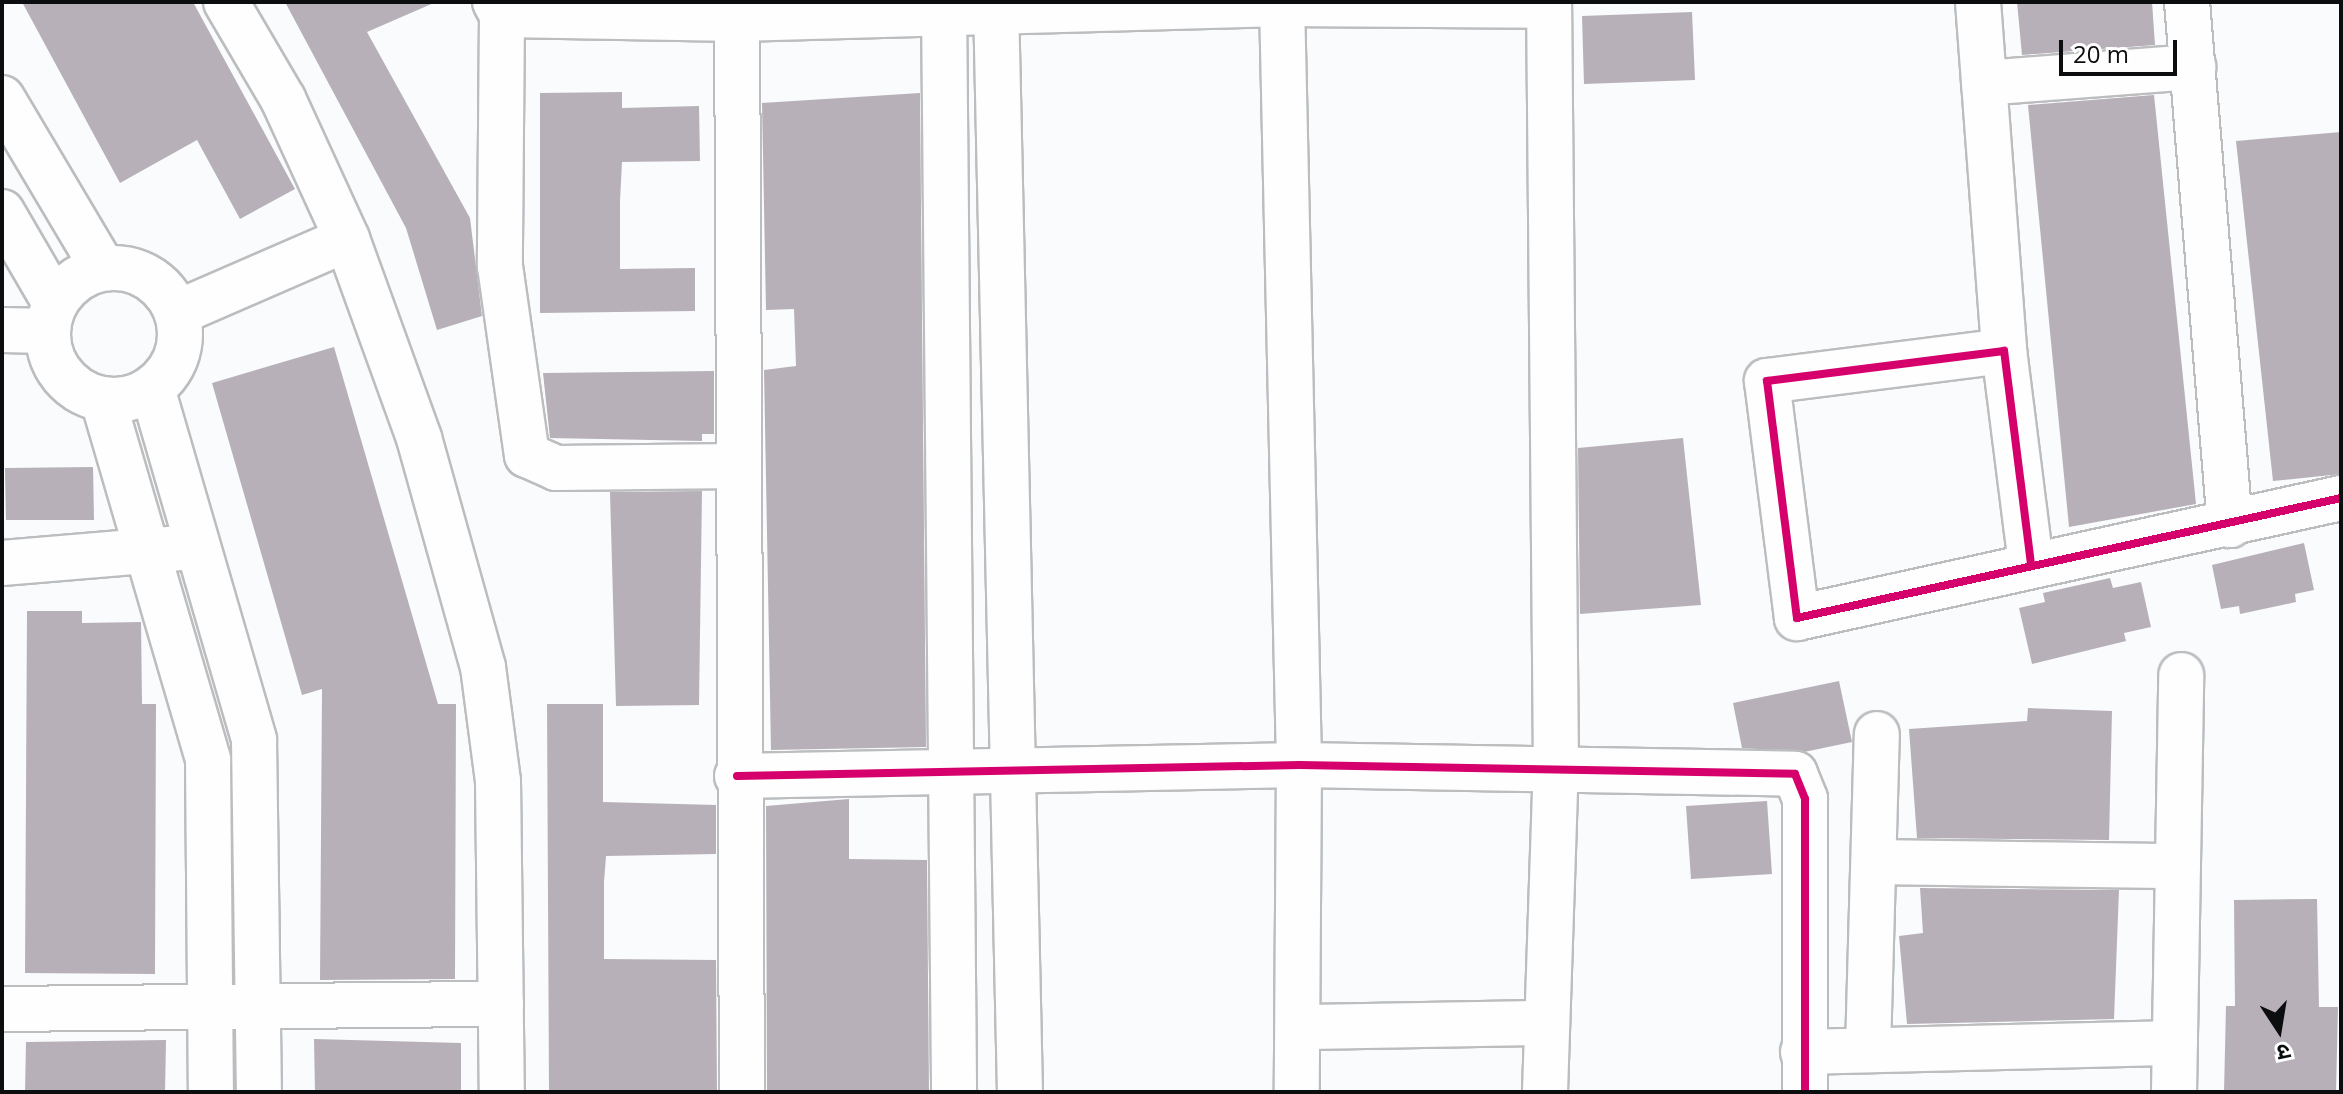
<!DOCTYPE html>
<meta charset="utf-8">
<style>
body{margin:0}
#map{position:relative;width:2343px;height:1094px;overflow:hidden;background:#f9fbfd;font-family:"Open Sans","Noto Sans Devanagari",sans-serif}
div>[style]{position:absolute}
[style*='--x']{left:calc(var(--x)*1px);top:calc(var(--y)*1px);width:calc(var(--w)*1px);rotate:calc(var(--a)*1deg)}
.building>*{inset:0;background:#b7b0b8}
.roads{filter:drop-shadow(2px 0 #bbbdbf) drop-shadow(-2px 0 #bbbdbf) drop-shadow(0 2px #bbbdbf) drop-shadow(0 -2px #bbbdbf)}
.minor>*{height:44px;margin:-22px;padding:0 22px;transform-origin:22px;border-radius:22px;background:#fefeff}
.minor>.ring{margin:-22px;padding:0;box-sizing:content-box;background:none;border:44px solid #fefeff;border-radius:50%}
.cycleway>*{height:8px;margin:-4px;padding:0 4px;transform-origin:4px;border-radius:4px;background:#d6006c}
span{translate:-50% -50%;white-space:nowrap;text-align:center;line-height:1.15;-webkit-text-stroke:6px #fff;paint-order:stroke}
.frame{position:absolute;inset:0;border:4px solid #0c0d0f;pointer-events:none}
.north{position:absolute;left:2239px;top:990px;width:80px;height:80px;-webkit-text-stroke:6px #fff;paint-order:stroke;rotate:168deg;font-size:22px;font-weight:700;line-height:32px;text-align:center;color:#0c0d0f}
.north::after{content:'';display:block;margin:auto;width:28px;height:36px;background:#0c0d0f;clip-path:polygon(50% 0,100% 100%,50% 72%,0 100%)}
.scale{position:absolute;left:2059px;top:40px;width:118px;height:36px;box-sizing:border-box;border:4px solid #0c0d0f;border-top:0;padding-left:10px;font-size:24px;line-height:28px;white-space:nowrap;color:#0c0d0f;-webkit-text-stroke:6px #fff;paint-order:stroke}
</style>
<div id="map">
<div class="building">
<i style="clip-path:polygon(22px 2px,193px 2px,295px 189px,240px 219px,197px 140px,120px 183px)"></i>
<i style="clip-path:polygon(285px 2px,436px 2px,367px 32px,470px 218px,482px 316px,437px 330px,406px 228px)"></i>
<i style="clip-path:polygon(2017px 2px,2152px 2px,2155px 45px,2022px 55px)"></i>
<i style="clip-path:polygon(1692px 12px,1695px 80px,1584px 84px,1582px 16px)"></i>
<i style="clip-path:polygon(622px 92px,622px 108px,699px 106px,700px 161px,622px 162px,620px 201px,620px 269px,695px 268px,695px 311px,540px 313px,540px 93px)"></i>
<i style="clip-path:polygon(920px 93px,926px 747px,771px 750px,764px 370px,796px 366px,794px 309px,766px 310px,762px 103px)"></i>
<i style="clip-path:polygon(2154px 95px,2196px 504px,2069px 527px,2028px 105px)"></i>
<i style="clip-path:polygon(2341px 132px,2341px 474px,2273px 481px,2236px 141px)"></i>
<i style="clip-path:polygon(334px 347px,438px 704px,456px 704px,455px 979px,320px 980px,322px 689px,302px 695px,212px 383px)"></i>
<i style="clip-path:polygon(714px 371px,714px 434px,702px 434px,702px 441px,550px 438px,543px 373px)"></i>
<i style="clip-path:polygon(1683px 438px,1701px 605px,1580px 614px,1578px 448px)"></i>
<i style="clip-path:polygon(93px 467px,94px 520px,6px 520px,5px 468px)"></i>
<i style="clip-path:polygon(702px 491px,699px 705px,616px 706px,610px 492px)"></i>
<i style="clip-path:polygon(2304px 543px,2314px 590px,2295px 594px,2296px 602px,2240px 614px,2239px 606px,2221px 609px,2212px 565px)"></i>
<i style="clip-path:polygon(2110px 578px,2113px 588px,2141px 582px,2151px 627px,2124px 633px,2126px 641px,2032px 664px,2019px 608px,2045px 602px,2043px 593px)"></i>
<i style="clip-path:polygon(27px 611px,82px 611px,82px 623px,141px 622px,142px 704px,156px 704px,155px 974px,25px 973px)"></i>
<i style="clip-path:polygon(1839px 681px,1852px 742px,1804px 752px,1742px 748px,1733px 703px)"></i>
<i style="clip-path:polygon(547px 704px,603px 704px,603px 802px,716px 805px,716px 854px,606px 856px,604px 882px,604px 959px,716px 960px,717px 1092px,549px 1092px)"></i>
<i style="clip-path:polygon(2028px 708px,2112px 711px,2109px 840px,1917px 838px,1909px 729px,2027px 721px)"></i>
<i style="clip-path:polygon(849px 799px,849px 859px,927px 860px,929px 1092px,767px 1092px,766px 806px)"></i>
<i style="clip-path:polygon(1767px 801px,1772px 874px,1691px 879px,1686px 806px)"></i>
<i style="clip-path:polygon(1920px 888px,2119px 890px,2114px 1019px,1907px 1024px,1899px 936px,1923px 933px)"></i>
<i style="clip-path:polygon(2317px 899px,2319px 1007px,2338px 1007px,2336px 1092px,2224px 1092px,2226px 1006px,2235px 1006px,2234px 900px)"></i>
<i style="clip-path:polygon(314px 1039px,461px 1043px,461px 1092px,315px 1092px)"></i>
<i style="clip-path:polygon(166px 1040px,165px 1092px,25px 1092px,26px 1042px)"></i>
</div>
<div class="roads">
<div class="minor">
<i style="--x:226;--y:2;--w:113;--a:59.6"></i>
<i style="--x:283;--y:99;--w:154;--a:65.4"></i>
<i style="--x:347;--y:239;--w:212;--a:70.1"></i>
<i style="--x:419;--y:438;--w:238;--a:74.4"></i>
<i style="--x:483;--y:667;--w:115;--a:82.5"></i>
<i style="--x:498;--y:781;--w:311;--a:89.3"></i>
<i style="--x:495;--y:2;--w:15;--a:62"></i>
<i style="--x:502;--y:15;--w:251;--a:90.5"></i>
<i style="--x:500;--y:266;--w:191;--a:81.9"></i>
<i style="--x:527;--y:455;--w:32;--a:24"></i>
<i style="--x:556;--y:468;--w:181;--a:-0.6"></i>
<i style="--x:502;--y:2;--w:13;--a:90"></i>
<i style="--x:502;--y:15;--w:236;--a:1"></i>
<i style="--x:738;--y:19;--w:544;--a:-1.58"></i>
<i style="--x:1282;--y:4;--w:267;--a:0.4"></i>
<i style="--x:737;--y:2;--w:1090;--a:89.74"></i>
<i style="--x:944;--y:2;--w:1090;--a:89.47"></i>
<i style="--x:996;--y:2;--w:1090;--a:88.74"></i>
<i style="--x:1282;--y:2;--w:763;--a:88.72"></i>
<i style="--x:1299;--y:765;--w:327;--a:90.4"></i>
<i style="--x:1978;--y:2;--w:350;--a:85.7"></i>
<i style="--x:2187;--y:2;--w:525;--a:85.3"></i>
<i style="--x:1984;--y:83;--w:210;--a:-4.4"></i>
<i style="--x:2;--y:98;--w:198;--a:59.3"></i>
<i style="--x:2;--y:212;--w:105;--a:59.8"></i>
<i class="ring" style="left:48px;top:268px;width:88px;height:88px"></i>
<i style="--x:177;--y:313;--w:185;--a:-23.5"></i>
<i style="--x:2;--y:330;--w:45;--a:1.3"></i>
<i style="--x:152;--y:388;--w:366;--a:73.8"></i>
<i style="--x:254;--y:740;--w:352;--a:89.2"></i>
<i style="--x:103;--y:400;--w:375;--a:73.7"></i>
<i style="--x:208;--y:760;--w:332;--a:89.5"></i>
<i style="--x:2;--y:563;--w:178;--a:-4.8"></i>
<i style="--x:2031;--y:564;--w:215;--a:-97.2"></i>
<i style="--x:2004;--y:351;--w:239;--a:172.8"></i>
<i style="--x:1767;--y:381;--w:239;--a:82.8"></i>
<i style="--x:1797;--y:618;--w:557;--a:-12.44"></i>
<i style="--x:737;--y:776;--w:562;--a:-1.12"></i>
<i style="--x:1299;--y:765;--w:496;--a:1"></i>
<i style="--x:1795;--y:774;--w:27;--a:68"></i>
<i style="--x:1805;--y:799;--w:293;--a:90"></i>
<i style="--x:1876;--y:862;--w:302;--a:0.8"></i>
<i style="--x:2;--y:1009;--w:499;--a:-0.6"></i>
<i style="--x:1302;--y:1027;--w:241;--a:-1"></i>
<i style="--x:1868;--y:1050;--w:316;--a:-88.4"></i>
<i style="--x:1803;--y:1052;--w:372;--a:-1.4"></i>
<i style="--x:1545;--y:1092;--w:325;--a:-88.1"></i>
<i style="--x:1556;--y:767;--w:765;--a:-90.52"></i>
<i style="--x:2174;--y:1092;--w:417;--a:-89"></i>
</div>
</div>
<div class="cycleway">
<i style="--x:2031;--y:564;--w:215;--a:-97.2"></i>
<i style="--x:2004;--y:351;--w:239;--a:172.8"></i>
<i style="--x:1767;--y:381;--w:239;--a:82.8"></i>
<i style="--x:1797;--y:618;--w:557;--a:-12.44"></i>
<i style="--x:737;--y:776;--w:562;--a:-1.12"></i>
<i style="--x:1299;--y:765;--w:496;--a:1"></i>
<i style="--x:1795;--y:774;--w:27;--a:68"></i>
<i style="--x:1805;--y:799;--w:293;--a:90"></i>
</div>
<div class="frame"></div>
<div class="north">उ</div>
<div class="scale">20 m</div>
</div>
